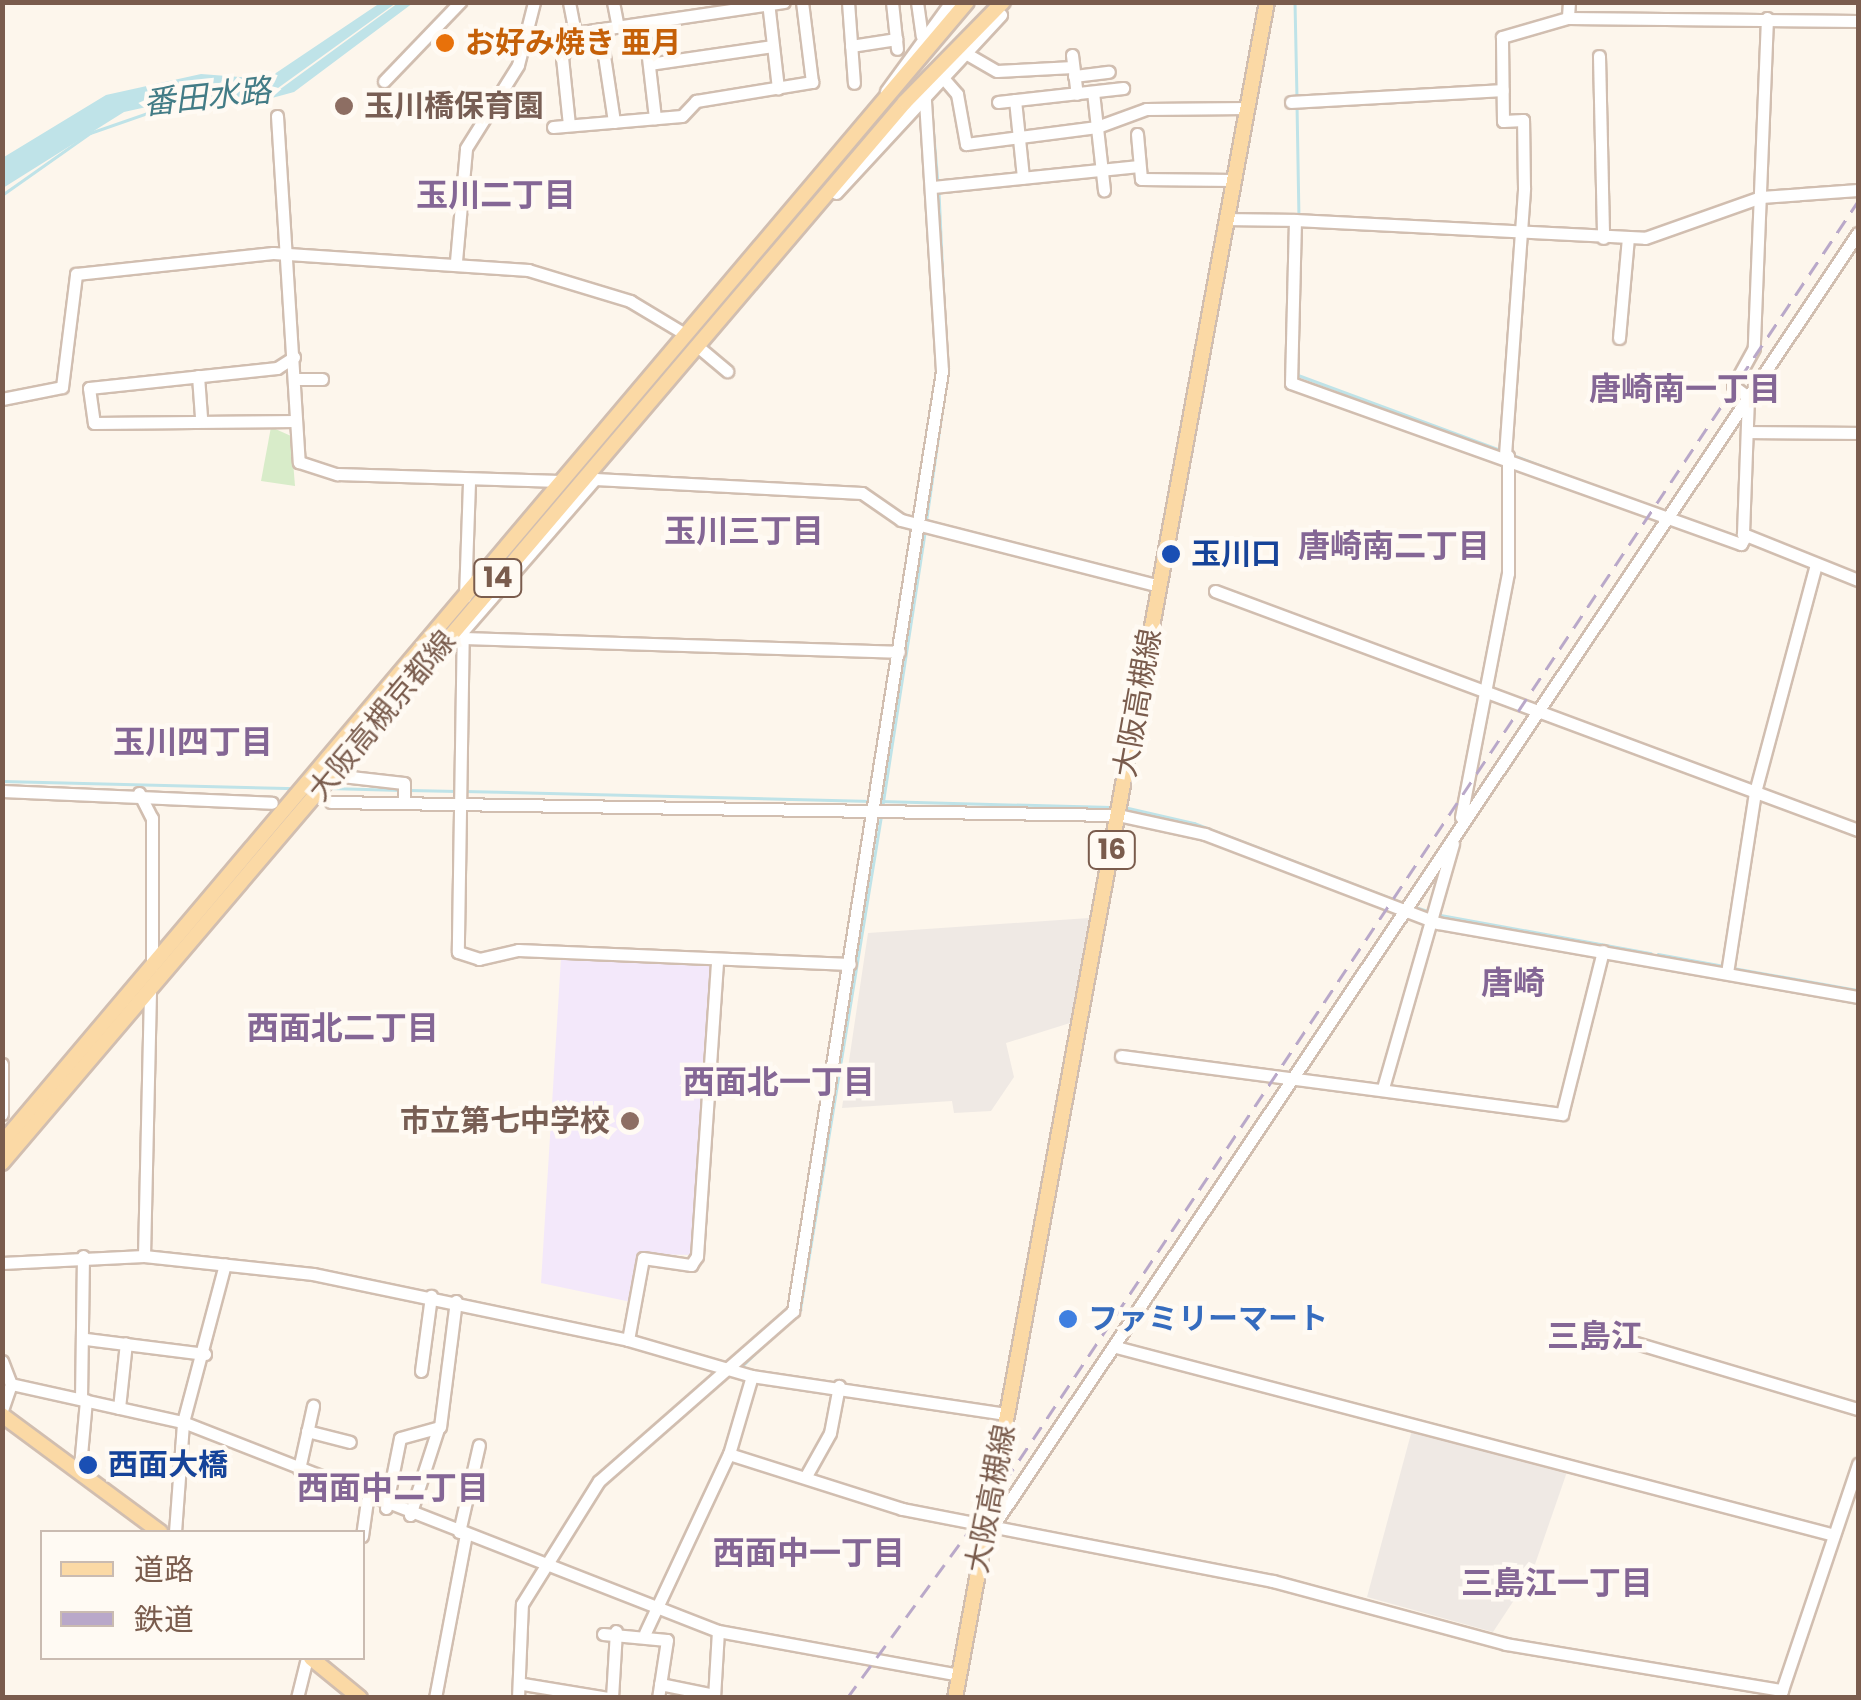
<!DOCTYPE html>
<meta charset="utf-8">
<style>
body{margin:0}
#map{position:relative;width:1861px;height:1700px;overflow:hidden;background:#fdf6ec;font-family:Poppins,"Noto Sans JP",sans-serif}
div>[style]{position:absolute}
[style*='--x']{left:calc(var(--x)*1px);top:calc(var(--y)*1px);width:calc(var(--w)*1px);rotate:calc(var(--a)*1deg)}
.industrial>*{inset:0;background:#efe9e4}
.education>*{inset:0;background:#f3e8fa}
.green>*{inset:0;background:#d8ecc9}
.water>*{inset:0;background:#bfe3e8}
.stream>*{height:2.5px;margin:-1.25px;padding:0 1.25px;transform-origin:1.25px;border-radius:1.25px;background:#bfe3e8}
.roads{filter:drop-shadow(2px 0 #d1beb0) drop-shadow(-2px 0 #d1beb0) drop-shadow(0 2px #d1beb0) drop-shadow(0 -2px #d1beb0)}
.minor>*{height:11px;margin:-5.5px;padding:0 5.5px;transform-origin:5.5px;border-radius:5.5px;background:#fff}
.major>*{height:14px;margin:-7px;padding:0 7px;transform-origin:7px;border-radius:7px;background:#fbd9a5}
.rail>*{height:2.5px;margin-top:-1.25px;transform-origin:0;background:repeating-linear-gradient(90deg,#b9a8c9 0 15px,transparent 0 25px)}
.dots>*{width:28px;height:28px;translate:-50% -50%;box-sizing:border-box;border:5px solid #fffaf3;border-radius:50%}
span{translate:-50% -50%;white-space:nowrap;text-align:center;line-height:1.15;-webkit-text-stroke:9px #fffaf3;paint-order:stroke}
.shield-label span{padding:2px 8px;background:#fffaf3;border:2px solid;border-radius:8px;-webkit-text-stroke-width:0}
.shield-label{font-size:28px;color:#7a5c4d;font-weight:700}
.food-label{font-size:30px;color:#c56008;font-weight:700}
.left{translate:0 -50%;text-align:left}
.education-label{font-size:30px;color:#785e54;font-weight:700}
.right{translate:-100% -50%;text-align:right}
.transit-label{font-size:30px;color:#164399;font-weight:700}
.street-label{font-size:30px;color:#7a5c4d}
.shop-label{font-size:30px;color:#366cbe;font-weight:700}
.water-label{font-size:32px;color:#437c86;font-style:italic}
.neighbourhood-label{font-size:32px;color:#846695;font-weight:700}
.frame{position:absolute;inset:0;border:5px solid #7a5c4d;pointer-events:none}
.legend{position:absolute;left:40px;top:1530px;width:325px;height:130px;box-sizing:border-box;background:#fffaf3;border:2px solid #cabbb1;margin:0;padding:12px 18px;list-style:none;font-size:30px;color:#7a5c4d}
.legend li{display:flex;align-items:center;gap:20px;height:50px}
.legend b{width:50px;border:2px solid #cabbb1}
</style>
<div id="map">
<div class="industrial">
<i style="clip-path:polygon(1089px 918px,1070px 1023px,1006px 1043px,1014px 1077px,991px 1111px,954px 1113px,952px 1101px,842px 1108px,868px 933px)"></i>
<i style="clip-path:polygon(1412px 1430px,1568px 1469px,1532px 1573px,1493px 1632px,1367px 1597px)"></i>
</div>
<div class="education">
<i style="clip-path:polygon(561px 958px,714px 964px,694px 1255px,639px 1254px,631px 1302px,541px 1283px)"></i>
</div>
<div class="green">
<i style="clip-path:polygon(271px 427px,291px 436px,295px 486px,261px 481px)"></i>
</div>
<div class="water">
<i style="clip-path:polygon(380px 3px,396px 3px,278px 88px,216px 83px,147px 95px,279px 90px,398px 3px,413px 3px,294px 92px,261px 101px,196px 96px,124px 112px,3px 188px,4px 157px,106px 95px,201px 74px,267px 79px)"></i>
</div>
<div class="stream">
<i style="--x:1295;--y:2;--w:94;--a:88.8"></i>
<i style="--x:931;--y:102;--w:82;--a:85.1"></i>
<i style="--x:1297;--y:104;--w:112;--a:89"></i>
<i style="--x:939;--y:192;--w:176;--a:87.4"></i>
<i style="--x:2;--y:195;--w:108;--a:-35.2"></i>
<i style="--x:90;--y:133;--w:76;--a:-19.1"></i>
<i style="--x:1299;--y:284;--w:91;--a:90.6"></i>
<i style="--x:1298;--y:375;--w:216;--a:20.3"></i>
<i style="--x:1513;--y:455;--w:103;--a:20.6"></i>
<i style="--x:926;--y:521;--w:126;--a:-81.8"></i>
<i style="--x:2;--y:781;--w:294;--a:1.4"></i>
<i style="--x:329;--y:788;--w:72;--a:1.6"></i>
<i style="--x:409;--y:790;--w:47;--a:1.2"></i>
<i style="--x:464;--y:791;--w:407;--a:1.4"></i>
<i style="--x:879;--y:801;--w:232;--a:1.5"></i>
<i style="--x:1124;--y:807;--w:72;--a:12.9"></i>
<i style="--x:1194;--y:823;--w:225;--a:20.9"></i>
<i style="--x:882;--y:808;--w:282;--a:-81.2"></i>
<i style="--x:1412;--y:906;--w:17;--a:17"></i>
<i style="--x:1435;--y:914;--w:219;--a:10.3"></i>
<i style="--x:1658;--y:954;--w:68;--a:10.2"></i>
<i style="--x:1733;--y:968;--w:127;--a:10"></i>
<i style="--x:742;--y:1366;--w:81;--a:-44"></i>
<i style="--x:800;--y:1310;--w:501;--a:-80.69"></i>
</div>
<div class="roads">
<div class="minor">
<i style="--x:613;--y:2;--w:25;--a:79"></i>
<i style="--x:768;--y:2;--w:87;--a:83.4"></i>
<i style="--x:848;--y:2;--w:81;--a:85.8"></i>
<i style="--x:892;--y:2;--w:47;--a:83.9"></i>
<i style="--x:917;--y:2;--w:34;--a:82"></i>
<i style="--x:1569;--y:2;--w:16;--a:94"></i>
<i style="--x:1568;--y:18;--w:290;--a:0.6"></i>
<i style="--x:1767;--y:18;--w:330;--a:92.3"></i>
<i style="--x:1754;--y:348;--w:43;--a:118.9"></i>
<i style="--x:1733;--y:386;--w:19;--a:36"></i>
<i style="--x:1748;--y:397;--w:137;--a:92.1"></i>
<i style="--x:1743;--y:534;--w:124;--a:21.8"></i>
<i style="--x:644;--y:23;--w:96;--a:83.4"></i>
<i style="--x:600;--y:29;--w:94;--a:81.4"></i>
<i style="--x:575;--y:33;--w:211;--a:-8.4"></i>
<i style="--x:851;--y:46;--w:46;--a:-8.8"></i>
<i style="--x:967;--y:54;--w:34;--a:30"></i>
<i style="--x:997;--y:71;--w:76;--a:-3"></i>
<i style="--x:1072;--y:55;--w:39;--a:83"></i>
<i style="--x:1599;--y:56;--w:182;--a:88.7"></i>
<i style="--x:649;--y:64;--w:125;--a:-8.3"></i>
<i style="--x:1074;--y:76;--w:35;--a:-7"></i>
<i style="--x:944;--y:79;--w:20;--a:49"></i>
<i style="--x:957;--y:94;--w:51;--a:79.8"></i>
<i style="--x:966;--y:144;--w:132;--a:-7.4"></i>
<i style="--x:1097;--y:127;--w:52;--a:-20.2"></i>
<i style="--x:1146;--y:109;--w:102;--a:-0.6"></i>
<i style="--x:384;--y:81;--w:110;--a:-46.1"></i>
<i style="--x:886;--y:91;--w:110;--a:-53.9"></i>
<i style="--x:1093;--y:92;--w:99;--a:83.6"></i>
<i style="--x:1015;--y:100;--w:78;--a:84.1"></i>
<i style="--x:998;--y:102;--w:126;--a:-6.4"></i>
<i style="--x:1291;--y:102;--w:212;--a:-3.2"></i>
<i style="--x:277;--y:116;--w:347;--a:86.4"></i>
<i style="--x:299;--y:462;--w:40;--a:18"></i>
<i style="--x:337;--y:474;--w:223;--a:1.8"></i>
<i style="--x:569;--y:125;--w:68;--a:-95.9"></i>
<i style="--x:562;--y:57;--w:27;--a:-62"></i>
<i style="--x:575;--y:33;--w:32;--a:-101"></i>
<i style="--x:553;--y:127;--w:129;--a:-4.9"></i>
<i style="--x:682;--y:116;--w:21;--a:-47"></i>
<i style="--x:696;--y:101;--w:118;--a:-9.3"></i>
<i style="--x:812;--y:82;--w:81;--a:-97.1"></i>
<i style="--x:1137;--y:134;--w:45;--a:84.9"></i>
<i style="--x:1141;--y:179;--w:93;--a:0.6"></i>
<i style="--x:933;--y:187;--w:207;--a:-5.8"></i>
<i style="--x:836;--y:193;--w:243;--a:-47.2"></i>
<i style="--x:1227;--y:219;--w:68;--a:0.8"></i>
<i style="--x:1295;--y:220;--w:163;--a:91.4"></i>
<i style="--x:1291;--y:383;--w:478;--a:19.7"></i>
<i style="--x:1741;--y:544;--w:8;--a:-60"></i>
<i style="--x:1295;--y:220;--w:350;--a:2.9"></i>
<i style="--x:1645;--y:238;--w:123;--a:-19.5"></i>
<i style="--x:1761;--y:197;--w:97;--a:-4.1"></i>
<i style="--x:456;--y:261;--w:113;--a:-84.9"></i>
<i style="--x:466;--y:148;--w:98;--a:-57.9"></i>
<i style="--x:518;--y:65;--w:65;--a:-75.7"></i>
<i style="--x:1619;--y:338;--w:100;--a:-84.9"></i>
<i style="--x:702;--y:350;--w:33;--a:40"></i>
<i style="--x:294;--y:357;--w:20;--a:147"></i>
<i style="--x:277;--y:368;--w:189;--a:173.9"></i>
<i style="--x:89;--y:388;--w:35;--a:82"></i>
<i style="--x:94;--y:423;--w:202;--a:-0.6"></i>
<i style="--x:198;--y:376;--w:41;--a:85.8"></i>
<i style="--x:295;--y:379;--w:27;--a:0"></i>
<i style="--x:2;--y:399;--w:61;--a:-11.3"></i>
<i style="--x:62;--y:387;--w:114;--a:-82.9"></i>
<i style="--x:76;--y:274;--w:198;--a:-6.1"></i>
<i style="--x:273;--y:253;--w:256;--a:3.8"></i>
<i style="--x:528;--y:270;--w:107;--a:16.9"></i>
<i style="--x:630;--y:301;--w:58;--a:31"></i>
<i style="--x:1748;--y:432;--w:110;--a:0.5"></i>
<i style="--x:1505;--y:455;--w:268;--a:-85.9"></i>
<i style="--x:1524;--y:188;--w:68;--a:-90.8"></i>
<i style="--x:1523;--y:120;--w:20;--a:177"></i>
<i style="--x:1503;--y:121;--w:84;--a:-90.7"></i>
<i style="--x:1502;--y:37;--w:69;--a:-16.1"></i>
<i style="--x:1215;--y:591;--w:686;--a:20.39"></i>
<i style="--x:465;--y:597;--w:115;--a:-88"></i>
<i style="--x:463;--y:620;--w:332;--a:90.9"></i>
<i style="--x:458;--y:952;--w:22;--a:18"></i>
<i style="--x:479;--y:959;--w:40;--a:-13"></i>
<i style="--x:518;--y:950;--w:332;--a:2.4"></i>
<i style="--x:462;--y:632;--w:203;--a:-49"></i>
<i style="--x:595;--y:479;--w:267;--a:3"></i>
<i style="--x:862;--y:493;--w:47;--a:34.7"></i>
<i style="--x:901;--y:520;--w:266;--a:14.3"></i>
<i style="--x:461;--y:638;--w:438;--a:1.8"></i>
<i style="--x:333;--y:775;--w:71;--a:6.4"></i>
<i style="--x:404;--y:783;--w:14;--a:90"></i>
<i style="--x:2;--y:791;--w:270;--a:2.5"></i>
<i style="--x:139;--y:793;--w:28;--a:63"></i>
<i style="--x:152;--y:818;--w:148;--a:90"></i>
<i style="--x:331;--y:802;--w:787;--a:0.95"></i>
<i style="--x:1118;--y:815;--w:89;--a:12.3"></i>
<i style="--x:1205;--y:834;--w:249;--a:20.9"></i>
<i style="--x:1438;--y:923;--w:426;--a:10"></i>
<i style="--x:1461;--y:817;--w:248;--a:-79.1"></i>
<i style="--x:1508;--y:573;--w:117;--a:-90"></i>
<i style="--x:1727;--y:973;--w:183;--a:-81.2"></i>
<i style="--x:1755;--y:792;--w:236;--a:-75"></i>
<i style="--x:1121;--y:1056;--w:445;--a:7.5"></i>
<i style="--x:1562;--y:1114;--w:168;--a:-75.9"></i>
<i style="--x:2;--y:1064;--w:50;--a:90"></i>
<i style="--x:1383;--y:1088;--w:254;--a:-74"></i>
<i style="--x:144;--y:1256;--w:267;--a:-88.7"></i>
<i style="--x:2;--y:1263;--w:142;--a:-2.8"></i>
<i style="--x:144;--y:1256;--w:170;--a:6.1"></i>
<i style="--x:313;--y:1274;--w:322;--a:11.8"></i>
<i style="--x:628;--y:1340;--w:129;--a:16.2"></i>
<i style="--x:752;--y:1376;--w:258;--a:8.5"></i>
<i style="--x:86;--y:1339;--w:120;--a:7.2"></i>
<i style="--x:628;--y:1340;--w:83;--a:-79.6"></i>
<i style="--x:643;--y:1258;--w:49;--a:8.3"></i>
<i style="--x:691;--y:1265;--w:11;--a:-56"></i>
<i style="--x:697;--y:1256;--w:296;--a:-86.1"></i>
<i style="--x:1636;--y:1343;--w:232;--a:16.6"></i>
<i style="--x:1116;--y:1347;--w:742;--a:14.67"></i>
<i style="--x:2;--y:1361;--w:25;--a:69"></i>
<i style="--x:11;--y:1384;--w:28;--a:109"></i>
<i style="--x:421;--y:1371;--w:76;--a:-82.4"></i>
<i style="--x:11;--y:1384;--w:176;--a:12.5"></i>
<i style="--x:183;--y:1422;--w:574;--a:21.34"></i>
<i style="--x:718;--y:1631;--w:245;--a:10.3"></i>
<i style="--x:81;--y:1399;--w:143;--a:-89.2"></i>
<i style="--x:119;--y:1408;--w:65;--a:-83.9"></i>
<i style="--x:307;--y:1431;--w:44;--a:14.3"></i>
<i style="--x:729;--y:1454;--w:182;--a:17.6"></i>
<i style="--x:902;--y:1509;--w:378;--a:11"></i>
<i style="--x:1273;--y:1581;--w:241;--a:15.1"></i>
<i style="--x:1506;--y:1644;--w:280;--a:9.5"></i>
<i style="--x:80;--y:1466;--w:66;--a:-84.8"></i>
<i style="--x:299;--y:1469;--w:65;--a:-77.5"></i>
<i style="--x:806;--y:1476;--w:49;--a:-60.8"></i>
<i style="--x:830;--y:1433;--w:48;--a:-79.2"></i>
<i style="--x:386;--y:1508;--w:71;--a:-78.7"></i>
<i style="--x:400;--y:1438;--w:41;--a:-15.4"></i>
<i style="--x:440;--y:1427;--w:127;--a:-82.8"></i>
<i style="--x:410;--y:1515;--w:90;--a:-72"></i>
<i style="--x:175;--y:1532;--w:110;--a:-85.8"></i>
<i style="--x:183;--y:1422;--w:163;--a:-75.1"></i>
<i style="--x:459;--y:1532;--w:89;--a:-77.1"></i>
<i style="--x:362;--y:1536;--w:36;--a:-82"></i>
<i style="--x:985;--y:1538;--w:1570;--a:-56.22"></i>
<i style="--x:645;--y:1633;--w:198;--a:-64.9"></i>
<i style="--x:729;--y:1454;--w:81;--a:-73.6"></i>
<i style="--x:603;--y:1634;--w:64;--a:5.4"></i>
<i style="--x:667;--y:1640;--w:59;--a:98.8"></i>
<i style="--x:523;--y:1684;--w:86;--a:9.4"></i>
<i style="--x:660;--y:1684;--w:55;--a:11.5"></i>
<i style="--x:1781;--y:1693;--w:242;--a:-71.4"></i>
<i style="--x:297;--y:1698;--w:41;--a:-76"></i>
<i style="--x:435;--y:1698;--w:167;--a:-79.3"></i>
<i style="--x:518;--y:1698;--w:94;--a:-87.6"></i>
<i style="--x:522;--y:1604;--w:145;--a:-58"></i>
<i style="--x:599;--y:1481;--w:258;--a:-41.2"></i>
<i style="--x:793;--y:1311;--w:952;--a:-80.99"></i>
<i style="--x:942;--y:371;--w:275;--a:-93.6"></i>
<i style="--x:612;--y:1698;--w:67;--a:-86.6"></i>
<i style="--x:714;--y:1698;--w:67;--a:-86.6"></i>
</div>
<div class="major">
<i style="--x:2;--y:1143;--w:1494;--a:-49.78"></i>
<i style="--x:2;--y:1163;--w:1393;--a:-49.6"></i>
<i style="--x:905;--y:102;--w:140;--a:-45.6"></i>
<i style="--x:2;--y:1415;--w:197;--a:36.5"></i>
<i style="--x:311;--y:1658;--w:63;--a:39.2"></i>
<i style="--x:955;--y:1698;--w:1724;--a:-79.58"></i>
</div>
</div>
<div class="rail">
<i style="--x:847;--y:1698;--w:268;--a:-53.9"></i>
<i style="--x:1005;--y:1481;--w:1538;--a:-56.32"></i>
</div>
<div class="dots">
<i style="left:445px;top:43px;background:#e8710a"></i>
<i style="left:344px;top:106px;background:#8d6e63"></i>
<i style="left:1171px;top:554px;background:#1a4fb4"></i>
<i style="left:630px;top:1121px;background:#8d6e63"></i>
<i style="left:1068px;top:1319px;background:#3f7fe0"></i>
<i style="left:88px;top:1465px;background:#1a4fb4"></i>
</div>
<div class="shield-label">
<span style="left:498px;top:578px">14</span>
<span style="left:1112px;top:850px">16</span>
</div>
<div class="food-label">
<span class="left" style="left:465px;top:43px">お好み焼き 亜月</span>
</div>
<div class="education-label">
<span class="left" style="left:364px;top:106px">玉川橋保育園</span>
<span class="right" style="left:610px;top:1121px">市立第七中学校</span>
</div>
<div class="transit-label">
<span class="left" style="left:1191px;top:554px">玉川口</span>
<span class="left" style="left:108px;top:1465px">西面大橋</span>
</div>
<div class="street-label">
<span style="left:1138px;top:703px;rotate:-80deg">大阪高槻線</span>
<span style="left:382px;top:716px;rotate:-50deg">大阪高槻京都線</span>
<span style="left:991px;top:1499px;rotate:-79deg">大阪高槻線</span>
</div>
<div class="shop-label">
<span class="left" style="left:1088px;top:1319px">ファミリーマート</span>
</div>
<div class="water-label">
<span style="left:207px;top:97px;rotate:-6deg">番田水路</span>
</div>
<div class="neighbourhood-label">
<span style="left:496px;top:195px">玉川二丁目</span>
<span style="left:1685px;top:389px">唐崎南一丁目</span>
<span style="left:744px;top:531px">玉川三丁目</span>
<span style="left:1394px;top:546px">唐崎南二丁目</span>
<span style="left:193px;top:742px">玉川四丁目</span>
<span style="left:1513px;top:983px">唐崎</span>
<span style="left:343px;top:1028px">西面北二丁目</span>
<span style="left:779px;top:1082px">西面北一丁目</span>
<span style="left:1595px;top:1336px">三島江</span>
<span style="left:393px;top:1488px">西面中二丁目</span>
<span style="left:809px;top:1553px">西面中一丁目</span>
<span style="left:1557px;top:1583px">三島江一丁目</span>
</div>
<div class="frame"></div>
<ul class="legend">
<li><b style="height:12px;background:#fbd9a5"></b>道路</li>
<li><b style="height:12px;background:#b9a8c9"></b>鉄道</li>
</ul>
</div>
